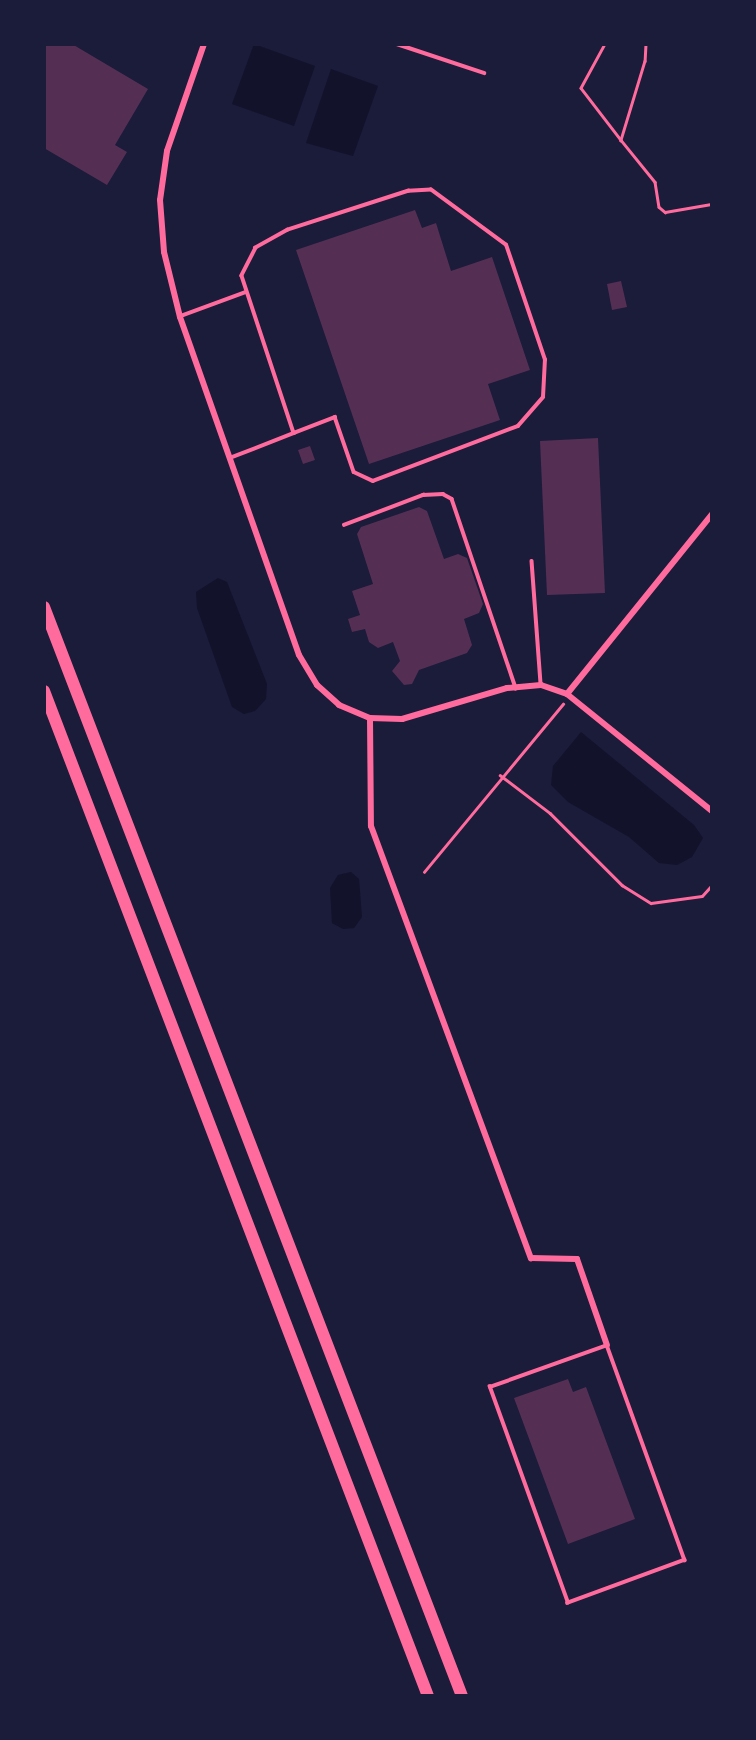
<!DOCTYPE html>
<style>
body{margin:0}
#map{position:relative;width:756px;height:1740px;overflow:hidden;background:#1b1b3a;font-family:"Roboto Condensed",sans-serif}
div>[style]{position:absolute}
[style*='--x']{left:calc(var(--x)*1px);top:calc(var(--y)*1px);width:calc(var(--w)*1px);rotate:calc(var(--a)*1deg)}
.water>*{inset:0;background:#12122b}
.building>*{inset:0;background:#542f53}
.path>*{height:2.5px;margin:-1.25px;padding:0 1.25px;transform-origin:1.25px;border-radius:1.25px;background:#ff6b9d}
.service>*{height:3.5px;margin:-1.75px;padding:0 1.75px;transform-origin:1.75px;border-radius:1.75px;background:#ff6b9d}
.minor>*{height:6px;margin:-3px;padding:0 3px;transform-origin:3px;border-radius:3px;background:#ff6b9d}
.motorway>*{height:12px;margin:-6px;padding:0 6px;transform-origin:6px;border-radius:6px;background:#ff6b9d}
span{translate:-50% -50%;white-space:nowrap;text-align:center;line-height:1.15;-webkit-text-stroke:7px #1b1b3a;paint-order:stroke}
.frame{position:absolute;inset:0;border:46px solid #1b1b3a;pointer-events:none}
</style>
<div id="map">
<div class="water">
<i style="clip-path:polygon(254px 44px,315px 66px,294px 126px,232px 104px)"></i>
<i style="clip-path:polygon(331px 69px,378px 86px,353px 156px,306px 143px)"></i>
<i style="clip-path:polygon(218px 578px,227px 582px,267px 684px,266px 699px,255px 711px,244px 714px,232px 707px,197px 608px,196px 592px)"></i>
<i style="clip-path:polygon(581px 732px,694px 825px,703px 838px,692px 857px,677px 865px,659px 863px,629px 837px,568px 802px,551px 785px,553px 766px)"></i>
<i style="clip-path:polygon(351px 872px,359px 879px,362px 917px,354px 928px,343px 929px,332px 923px,330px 888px,338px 875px)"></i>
</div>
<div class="building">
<i style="clip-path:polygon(44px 44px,72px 44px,148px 89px,115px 145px,127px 152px,107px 185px,44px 148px)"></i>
<i style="clip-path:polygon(415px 210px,422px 228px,436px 223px,451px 271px,492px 257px,530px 370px,488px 384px,500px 420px,369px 464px,296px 250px)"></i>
<i style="clip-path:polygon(621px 281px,627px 307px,612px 310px,607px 284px)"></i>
<i style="clip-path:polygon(598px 438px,605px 593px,547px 595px,540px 441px)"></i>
<i style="clip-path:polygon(310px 446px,315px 460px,303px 464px,298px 450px)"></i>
<i style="clip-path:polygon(419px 507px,427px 511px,444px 559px,458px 554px,467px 558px,483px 604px,479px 613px,464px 619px,472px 645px,467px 653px,419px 670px,412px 684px,404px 685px,392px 671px,400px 661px,393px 642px,378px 648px,369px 642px,365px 629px,352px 632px,348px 619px,360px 615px,352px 591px,373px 584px,357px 534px,361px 527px)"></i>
<i style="clip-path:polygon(568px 1379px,573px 1392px,586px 1387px,635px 1519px,568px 1544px,514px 1398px)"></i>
</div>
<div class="path">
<i style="--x:605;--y:44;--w:50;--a:118.6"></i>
<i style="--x:581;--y:88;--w:66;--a:52.4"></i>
<i style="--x:646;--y:44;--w:17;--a:93"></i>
<i style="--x:645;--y:61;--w:83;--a:106.9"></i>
<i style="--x:621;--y:140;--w:54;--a:51"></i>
<i style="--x:655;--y:182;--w:25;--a:81"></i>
<i style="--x:659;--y:207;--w:8;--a:40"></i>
<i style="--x:665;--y:212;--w:48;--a:-9.7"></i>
<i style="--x:500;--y:775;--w:63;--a:37.2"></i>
<i style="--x:550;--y:813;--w:102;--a:45"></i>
<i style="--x:622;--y:885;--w:34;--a:32"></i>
<i style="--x:651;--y:903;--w:51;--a:-7.8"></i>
<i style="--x:702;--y:896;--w:15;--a:-48"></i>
<i style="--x:424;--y:872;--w:218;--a:-50.4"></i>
</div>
<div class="service">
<i style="--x:397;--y:44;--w:92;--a:18.4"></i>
<i style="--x:181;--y:316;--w:69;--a:-20.3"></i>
<i style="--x:230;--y:458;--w:69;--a:-21.3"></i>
<i style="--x:294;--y:433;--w:44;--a:-21.3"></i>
<i style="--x:335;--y:417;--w:58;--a:70.9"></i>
<i style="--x:354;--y:472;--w:21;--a:25"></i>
<i style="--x:373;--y:481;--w:155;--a:-20.8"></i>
<i style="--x:518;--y:426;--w:38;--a:-49"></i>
<i style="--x:543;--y:397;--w:37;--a:-87"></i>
<i style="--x:545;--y:360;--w:121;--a:-108.7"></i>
<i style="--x:506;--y:245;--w:93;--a:-143.7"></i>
<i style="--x:431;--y:190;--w:22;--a:177"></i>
<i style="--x:409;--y:191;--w:127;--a:162.1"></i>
<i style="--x:288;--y:230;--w:37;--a:151"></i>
<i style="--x:256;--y:248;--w:31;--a:117"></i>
<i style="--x:242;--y:276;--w:165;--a:71.7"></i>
<i style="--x:344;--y:525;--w:85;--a:-20.8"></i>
<i style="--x:423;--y:495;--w:20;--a:-3"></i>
<i style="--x:443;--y:494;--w:10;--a:29"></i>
<i style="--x:452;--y:499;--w:200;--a:71.3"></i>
<i style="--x:532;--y:561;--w:124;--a:85.8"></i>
<i style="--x:607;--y:1345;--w:229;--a:70.1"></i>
<i style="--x:685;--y:1560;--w:125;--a:159.8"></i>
<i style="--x:568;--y:1603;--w:230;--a:-109.9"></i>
<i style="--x:490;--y:1387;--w:124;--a:-19.7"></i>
</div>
<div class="minor">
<i style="--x:204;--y:44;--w:113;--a:109.1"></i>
<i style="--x:167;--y:151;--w:49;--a:98.1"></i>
<i style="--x:160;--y:200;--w:52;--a:85.6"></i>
<i style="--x:164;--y:252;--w:67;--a:76.2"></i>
<i style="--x:180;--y:317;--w:358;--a:70.6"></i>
<i style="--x:299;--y:655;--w:35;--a:59"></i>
<i style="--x:317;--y:685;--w:30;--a:42"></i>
<i style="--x:339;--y:705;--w:34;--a:23"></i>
<i style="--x:370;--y:718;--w:32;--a:2"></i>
<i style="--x:402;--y:719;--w:109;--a:-16.4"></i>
<i style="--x:507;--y:688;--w:34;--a:-5"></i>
<i style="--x:541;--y:685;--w:28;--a:19"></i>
<i style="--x:567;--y:694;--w:186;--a:38.9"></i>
<i style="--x:567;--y:694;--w:231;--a:-51.1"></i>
<i style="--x:370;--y:718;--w:108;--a:89.5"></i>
<i style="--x:371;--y:826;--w:461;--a:69.7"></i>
<i style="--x:531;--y:1258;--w:46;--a:1.2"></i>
<i style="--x:577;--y:1259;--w:91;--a:70.8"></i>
</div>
<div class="motorway">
<i style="--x:44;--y:607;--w:1166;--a:69"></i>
<i style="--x:44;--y:691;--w:1076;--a:69.09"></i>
</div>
<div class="frame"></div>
</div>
